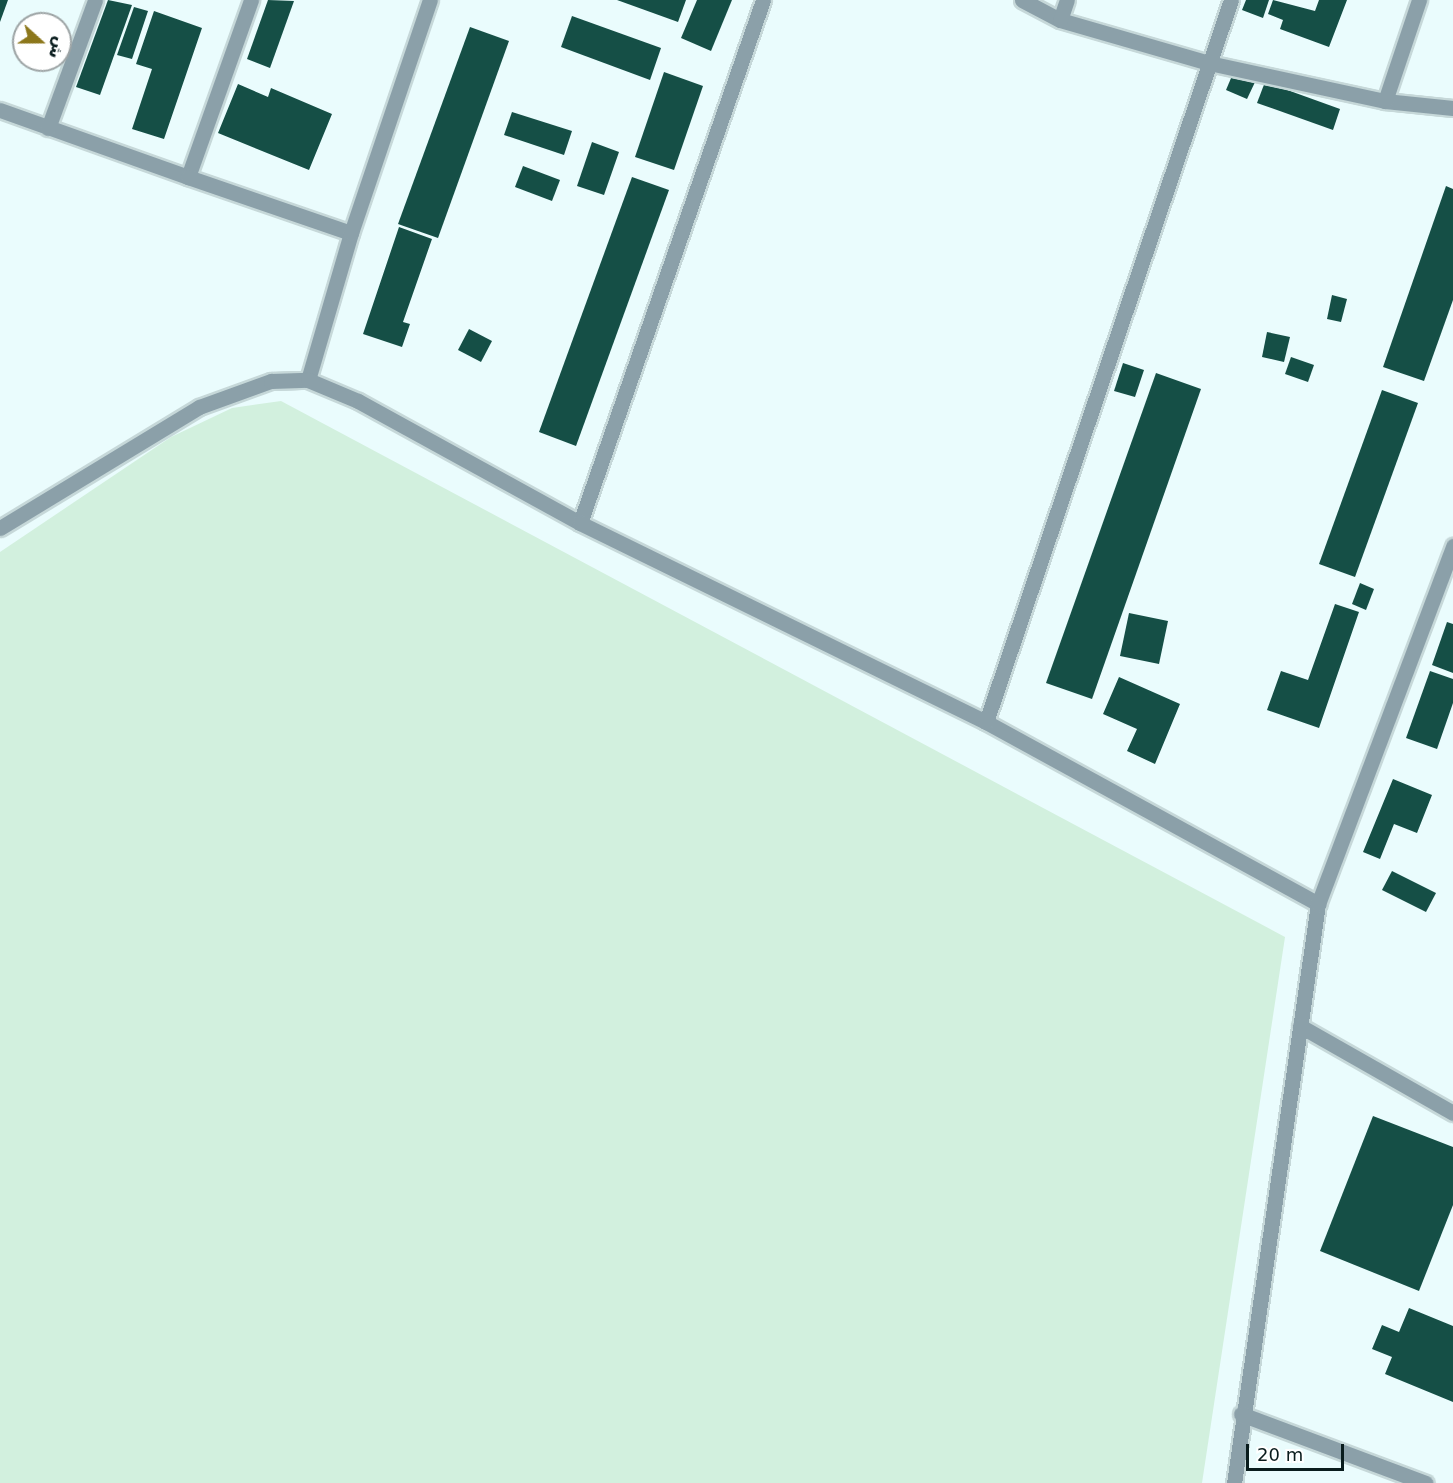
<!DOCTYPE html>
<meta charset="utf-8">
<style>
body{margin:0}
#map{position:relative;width:1453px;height:1483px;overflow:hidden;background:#eafcfd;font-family:"DejaVu Sans",Cairo,sans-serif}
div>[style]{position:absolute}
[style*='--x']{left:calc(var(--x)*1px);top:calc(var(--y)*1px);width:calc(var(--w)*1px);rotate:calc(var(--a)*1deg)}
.green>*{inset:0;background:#d2f0de}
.building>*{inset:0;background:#154f46}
.roads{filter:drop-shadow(2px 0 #c6d8d9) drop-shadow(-2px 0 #c6d8d9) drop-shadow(0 2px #c6d8d9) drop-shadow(0 -2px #c6d8d9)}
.street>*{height:15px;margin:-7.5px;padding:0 7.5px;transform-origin:7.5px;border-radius:7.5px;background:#8ba0a9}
span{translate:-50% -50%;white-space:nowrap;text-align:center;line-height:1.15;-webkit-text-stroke:6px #fff;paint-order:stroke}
.north{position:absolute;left:12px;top:12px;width:60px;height:60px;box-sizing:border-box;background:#fff;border:2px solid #9da4a5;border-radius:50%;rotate:111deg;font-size:16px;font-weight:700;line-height:24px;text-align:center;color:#091c1d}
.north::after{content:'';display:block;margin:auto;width:21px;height:27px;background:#8c771b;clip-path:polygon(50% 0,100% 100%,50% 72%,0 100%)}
.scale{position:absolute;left:1246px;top:1444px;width:98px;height:27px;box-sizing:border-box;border:3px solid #091c1d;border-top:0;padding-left:8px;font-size:18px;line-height:21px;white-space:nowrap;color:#091c1d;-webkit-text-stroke:4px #fff;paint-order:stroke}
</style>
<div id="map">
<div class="green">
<i style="clip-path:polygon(281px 401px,1285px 937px,1202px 1483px,0 1483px,0 552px,171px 437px,232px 408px)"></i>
</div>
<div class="building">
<i style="clip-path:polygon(0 0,8px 0,0 22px)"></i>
<i style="clip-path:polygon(108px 0,132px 5px,100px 95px,76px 87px)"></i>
<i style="clip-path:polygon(268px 0,294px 1px,270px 68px,247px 59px)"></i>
<i style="clip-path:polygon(617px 0,686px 0,678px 22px)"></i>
<i style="clip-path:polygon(697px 0,732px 0,711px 51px,681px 38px)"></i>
<i style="clip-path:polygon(1246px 0,1269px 0,1263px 18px,1242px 10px)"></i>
<i style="clip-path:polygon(1273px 0,1315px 11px,1319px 0,1347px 0,1329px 47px,1280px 29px,1283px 20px,1268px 14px)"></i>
<i style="clip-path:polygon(134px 7px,148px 11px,132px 59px,117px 55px)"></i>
<i style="clip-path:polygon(154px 11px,202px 28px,164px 139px,132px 129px,152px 69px,136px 64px)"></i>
<i style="clip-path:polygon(572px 16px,661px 48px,650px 80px,561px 47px)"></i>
<i style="clip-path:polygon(470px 27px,509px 41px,438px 238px,398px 224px)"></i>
<i style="clip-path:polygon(1234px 71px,1256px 80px,1247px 99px,1226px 90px)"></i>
<i style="clip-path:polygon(664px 72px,703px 86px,674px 170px,635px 157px)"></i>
<i style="clip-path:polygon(1265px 82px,1340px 109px,1333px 130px,1257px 103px)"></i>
<i style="clip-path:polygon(238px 84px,268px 97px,271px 88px,332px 114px,309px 170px,218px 133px)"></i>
<i style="clip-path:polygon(512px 112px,572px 131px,564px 155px,504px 135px)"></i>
<i style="clip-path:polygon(592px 142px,619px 152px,604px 195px,577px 186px)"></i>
<i style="clip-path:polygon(523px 166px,560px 180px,552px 201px,515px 187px)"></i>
<i style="clip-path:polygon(632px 177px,669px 190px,576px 446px,539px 432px)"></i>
<i style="clip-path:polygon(1446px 186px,1453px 189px,1453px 300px,1424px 381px,1383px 367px)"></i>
<i style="clip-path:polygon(399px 227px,432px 239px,403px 322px,410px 324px,402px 347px,363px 334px)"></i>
<i style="clip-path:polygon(1332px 295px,1347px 299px,1341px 322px,1327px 319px)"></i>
<i style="clip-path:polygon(469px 329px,492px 341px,481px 362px,458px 350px)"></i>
<i style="clip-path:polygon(1267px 332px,1290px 337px,1284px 362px,1262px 357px)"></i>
<i style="clip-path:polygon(1291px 357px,1314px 365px,1308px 382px,1285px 374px)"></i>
<i style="clip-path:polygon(1123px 363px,1144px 370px,1135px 397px,1114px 391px)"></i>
<i style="clip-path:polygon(1156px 373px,1201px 389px,1092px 699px,1046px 683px)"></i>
<i style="clip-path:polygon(1382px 390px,1418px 403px,1355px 577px,1319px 564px)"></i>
<i style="clip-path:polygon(1360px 583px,1374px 589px,1366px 610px,1352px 604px)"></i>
<i style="clip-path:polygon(1335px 604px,1359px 612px,1319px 728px,1267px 710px,1281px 671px,1308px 680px)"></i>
<i style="clip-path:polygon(1129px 613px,1168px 621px,1159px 664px,1120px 656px)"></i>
<i style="clip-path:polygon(1447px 622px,1453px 624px,1453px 673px,1432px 665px)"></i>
<i style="clip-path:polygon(1430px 671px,1453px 679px,1453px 703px,1437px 749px,1406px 738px)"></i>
<i style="clip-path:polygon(1119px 677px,1180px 704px,1155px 764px,1127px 751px,1137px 729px,1103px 714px)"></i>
<i style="clip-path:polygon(1393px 779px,1432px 795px,1417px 833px,1394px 824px,1380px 859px,1363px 852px)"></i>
<i style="clip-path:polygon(1392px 871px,1436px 893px,1426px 912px,1382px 890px)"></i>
<i style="clip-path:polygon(1373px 1116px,1453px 1147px,1453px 1205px,1419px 1291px,1320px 1251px)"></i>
<i style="clip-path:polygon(1409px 1308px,1453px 1326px,1453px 1402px,1385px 1374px,1392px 1357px,1372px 1349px,1382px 1325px,1399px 1332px)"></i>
</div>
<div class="roads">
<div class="street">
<i style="--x:1022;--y:0;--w:43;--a:27.8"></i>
<i style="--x:1060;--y:20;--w:155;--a:16.1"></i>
<i style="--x:1209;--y:63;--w:180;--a:12.2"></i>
<i style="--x:1385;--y:101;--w:68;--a:5.9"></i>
<i style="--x:1060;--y:20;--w:21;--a:-71"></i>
<i style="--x:1385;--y:101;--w:107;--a:-71.4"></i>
<i style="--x:0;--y:110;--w:200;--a:19.6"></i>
<i style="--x:188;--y:177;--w:188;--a:-70.4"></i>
<i style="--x:48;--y:128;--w:136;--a:-69.8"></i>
<i style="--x:188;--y:177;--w:172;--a:19"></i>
<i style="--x:308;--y:380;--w:153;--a:-73.7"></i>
<i style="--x:351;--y:233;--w:246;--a:-71.3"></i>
<i style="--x:580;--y:523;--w:554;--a:-70.71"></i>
<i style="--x:0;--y:528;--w:233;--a:-31.3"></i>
<i style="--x:199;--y:407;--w:77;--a:-19.9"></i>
<i style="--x:271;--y:381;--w:37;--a:-2"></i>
<i style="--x:308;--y:380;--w:54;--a:22.8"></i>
<i style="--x:358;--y:401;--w:253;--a:28.8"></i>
<i style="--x:580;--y:523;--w:452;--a:26.1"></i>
<i style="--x:986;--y:722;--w:379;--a:28.7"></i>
<i style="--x:1318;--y:904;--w:585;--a:98.25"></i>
<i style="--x:986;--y:722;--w:762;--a:-71.26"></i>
<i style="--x:1318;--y:904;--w:383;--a:-69.3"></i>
<i style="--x:1300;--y:1026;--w:176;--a:29.6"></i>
<i style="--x:1241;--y:1414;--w:197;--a:20.5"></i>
</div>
</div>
<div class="north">ش</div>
<div class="scale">20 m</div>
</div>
